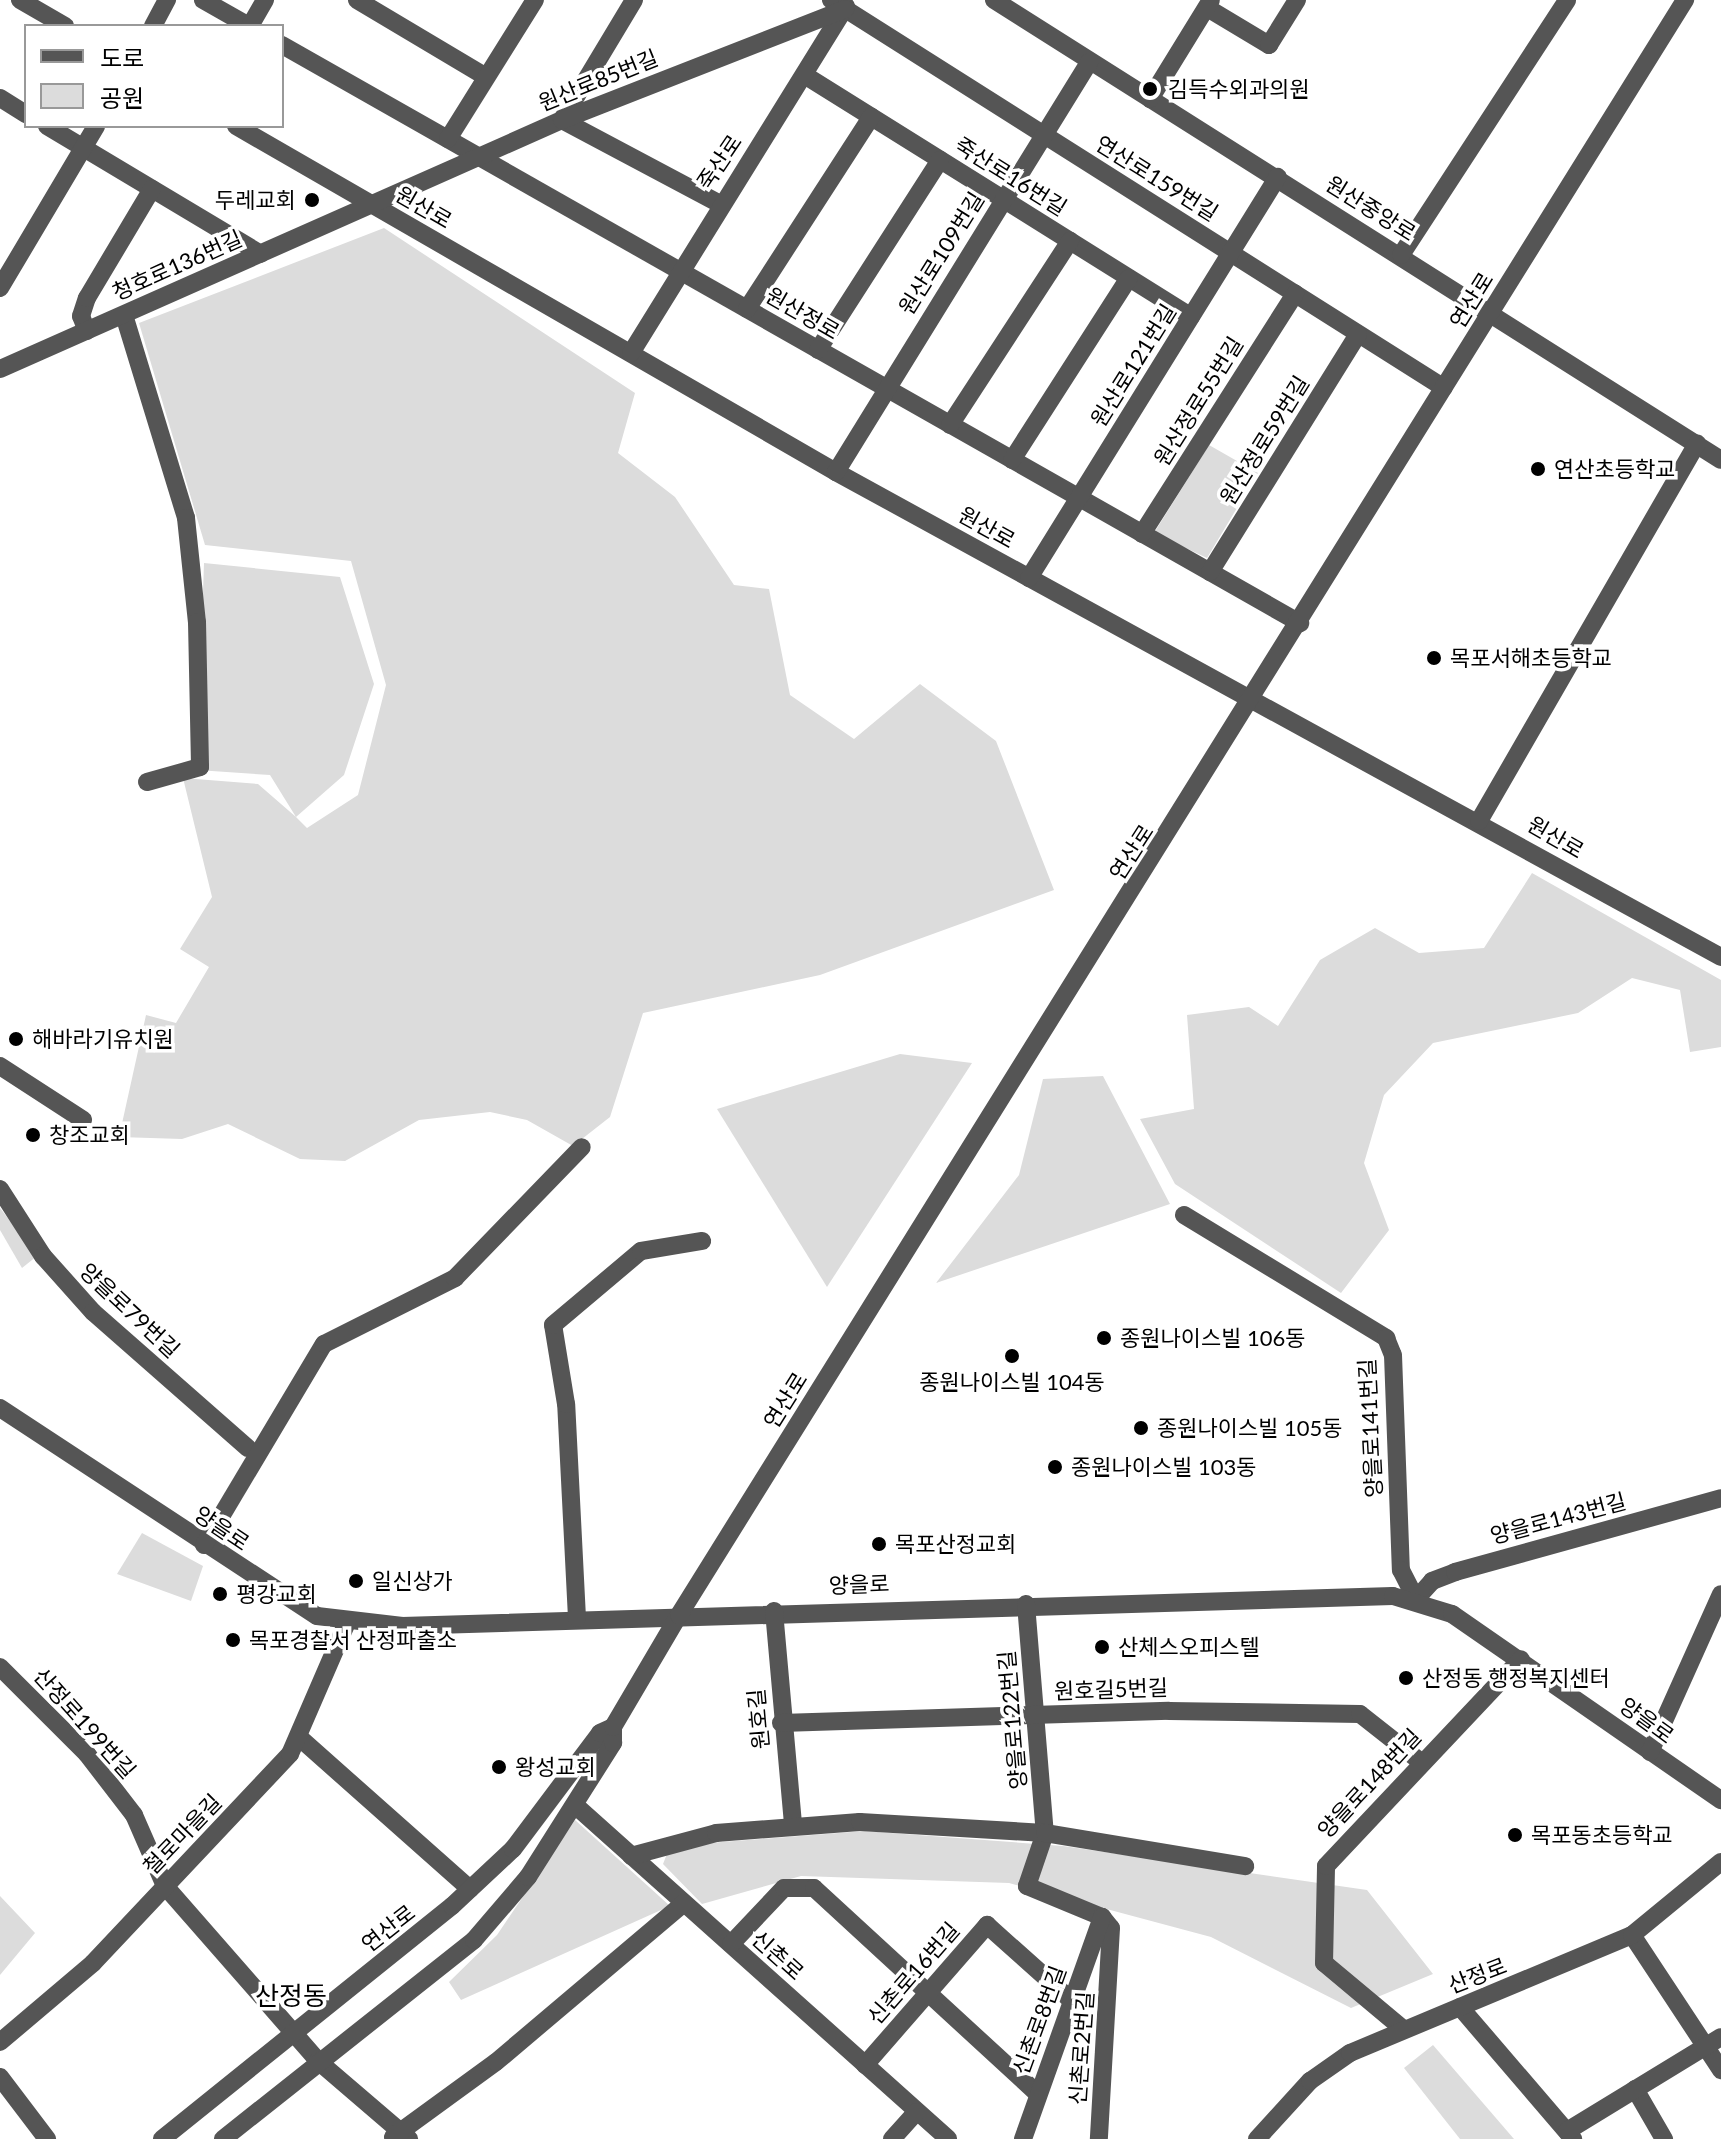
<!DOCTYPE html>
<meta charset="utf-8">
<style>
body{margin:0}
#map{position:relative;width:1721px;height:2139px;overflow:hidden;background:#fff;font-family:Lato,"Noto Sans KR",sans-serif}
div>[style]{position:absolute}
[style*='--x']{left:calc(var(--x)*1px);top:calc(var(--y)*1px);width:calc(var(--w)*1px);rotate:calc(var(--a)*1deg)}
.green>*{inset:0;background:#dcdcdc}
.minor>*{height:18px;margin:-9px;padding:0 9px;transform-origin:9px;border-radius:9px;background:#555}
.dots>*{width:22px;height:22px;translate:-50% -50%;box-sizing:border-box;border:4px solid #fff;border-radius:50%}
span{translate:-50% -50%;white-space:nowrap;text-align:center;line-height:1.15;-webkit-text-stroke:7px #fff;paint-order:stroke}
.street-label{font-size:22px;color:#000}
.poi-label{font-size:22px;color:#000}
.left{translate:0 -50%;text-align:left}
.right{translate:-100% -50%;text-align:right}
.quarter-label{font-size:26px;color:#000}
.legend{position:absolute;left:24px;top:24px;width:260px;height:104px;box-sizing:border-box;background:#fff;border:2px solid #999;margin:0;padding:10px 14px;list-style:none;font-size:24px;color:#000}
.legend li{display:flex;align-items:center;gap:16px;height:40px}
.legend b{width:40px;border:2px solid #999}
</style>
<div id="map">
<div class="green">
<i style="clip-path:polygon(384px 228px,635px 393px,618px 453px,675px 497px,734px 585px,769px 589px,790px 695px,854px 739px,920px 684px,996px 741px,1054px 890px,820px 975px,643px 1013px,610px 1117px,573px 1146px,527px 1120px,490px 1112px,419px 1120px,345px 1161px,300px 1159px,228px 1124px,182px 1139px,119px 1137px,146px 1015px,176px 1023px,209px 967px,180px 949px,212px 897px,183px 778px,258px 784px,296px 817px,270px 775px,197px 770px,204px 563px,340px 577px,374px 684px,344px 775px,296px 817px,307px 828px,358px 795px,386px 685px,351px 561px,205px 545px,139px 323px)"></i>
<i style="clip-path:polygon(1209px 445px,1258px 473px,1207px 558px,1154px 533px)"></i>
<i style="clip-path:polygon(1532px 873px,1721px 980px,1721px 1047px,1690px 1052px,1680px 990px,1632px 978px,1578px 1013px,1433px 1043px,1384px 1095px,1364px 1163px,1389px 1230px,1341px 1293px,1175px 1184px,1140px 1119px,1194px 1109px,1187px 1015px,1249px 1007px,1278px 1026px,1320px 960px,1375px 928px,1419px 953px,1484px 948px)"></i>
<i style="clip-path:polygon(900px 1054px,972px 1063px,827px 1287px,717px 1109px)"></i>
<i style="clip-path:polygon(1103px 1076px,1170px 1204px,936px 1283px,1019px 1175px,1043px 1079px)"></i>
<i style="clip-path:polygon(0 1208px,37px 1256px,22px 1268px,0 1230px)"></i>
<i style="clip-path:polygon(142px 1533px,203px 1566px,191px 1601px,117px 1574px)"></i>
<i style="clip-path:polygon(575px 1820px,670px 1906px,461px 2000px,449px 1982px,497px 1935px)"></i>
<i style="clip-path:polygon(864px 1831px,1063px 1846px,1367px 1890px,1433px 1974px,1351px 2008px,1211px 1937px,1009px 1883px,801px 1876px,702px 1904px,663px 1864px,670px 1846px)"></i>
<i style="clip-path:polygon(0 1896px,35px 1933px,0 1975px)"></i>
<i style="clip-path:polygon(1433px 2045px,1514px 2139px,1460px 2139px,1404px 2068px)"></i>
</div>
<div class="minor">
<i style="--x:20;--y:0;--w:52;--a:30"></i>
<i style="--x:203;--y:0;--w:53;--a:29.5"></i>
<i style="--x:357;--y:0;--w:150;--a:30.8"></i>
<i style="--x:634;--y:0;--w:140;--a:121"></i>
<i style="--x:562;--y:120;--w:179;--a:28"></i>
<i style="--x:831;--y:0;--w:725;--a:32.33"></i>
<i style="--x:994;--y:0;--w:860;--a:32.32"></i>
<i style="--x:1209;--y:9;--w:70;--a:31"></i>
<i style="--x:1269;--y:45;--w:53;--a:-58.1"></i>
<i style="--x:153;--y:26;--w:30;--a:-62"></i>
<i style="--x:250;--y:26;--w:30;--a:-60"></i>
<i style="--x:282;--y:45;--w:1171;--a:29.59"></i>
<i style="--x:806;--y:76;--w:454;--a:32"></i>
<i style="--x:0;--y:98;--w:31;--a:32"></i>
<i style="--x:1150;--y:99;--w:116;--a:-58.4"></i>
<i style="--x:47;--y:126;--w:249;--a:30.9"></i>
<i style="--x:236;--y:126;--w:693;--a:29.97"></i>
<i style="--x:836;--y:472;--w:1009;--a:28.72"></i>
<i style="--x:448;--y:139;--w:164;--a:-58"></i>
<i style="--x:1401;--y:255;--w:304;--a:-56.9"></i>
<i style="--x:0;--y:288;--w:188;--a:-59.3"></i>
<i style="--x:747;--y:309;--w:229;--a:-57.1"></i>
<i style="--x:124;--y:315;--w:212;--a:73"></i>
<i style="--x:186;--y:518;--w:105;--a:84"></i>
<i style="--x:197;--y:622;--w:145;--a:88.8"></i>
<i style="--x:200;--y:767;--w:55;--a:164.2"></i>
<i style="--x:87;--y:331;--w:16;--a:-112"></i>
<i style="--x:81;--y:316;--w:19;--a:-72"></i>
<i style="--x:87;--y:298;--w:127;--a:-59.2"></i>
<i style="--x:818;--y:350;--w:226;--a:-57.3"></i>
<i style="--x:631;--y:353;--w:408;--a:-58.2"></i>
<i style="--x:0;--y:369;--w:615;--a:-23.9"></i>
<i style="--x:562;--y:120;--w:304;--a:-21.4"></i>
<i style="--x:950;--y:425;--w:220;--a:-56.9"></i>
<i style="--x:1012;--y:460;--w:216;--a:-57.3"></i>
<i style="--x:836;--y:472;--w:482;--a:-58.3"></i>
<i style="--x:1142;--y:534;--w:285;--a:-57.5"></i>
<i style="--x:1210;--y:572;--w:280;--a:-58.1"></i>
<i style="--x:1029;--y:578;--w:472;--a:-58.2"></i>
<i style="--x:1479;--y:821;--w:436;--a:-60"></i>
<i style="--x:0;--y:1066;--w:99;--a:33"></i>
<i style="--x:0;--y:1189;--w:80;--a:57.3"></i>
<i style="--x:43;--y:1256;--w:75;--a:48.2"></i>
<i style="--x:93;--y:1312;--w:206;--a:41.3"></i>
<i style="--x:1184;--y:1215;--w:237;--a:31.3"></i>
<i style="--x:1386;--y:1338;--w:18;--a:68"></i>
<i style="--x:1393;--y:1355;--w:215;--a:87.9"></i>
<i style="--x:1401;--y:1570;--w:33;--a:63"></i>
<i style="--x:1416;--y:1599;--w:24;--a:-48"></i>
<i style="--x:1432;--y:1581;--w:25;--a:-21"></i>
<i style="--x:1455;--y:1572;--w:276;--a:-15.5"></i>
<i style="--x:0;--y:1408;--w:379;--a:33.3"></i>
<i style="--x:317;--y:1616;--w:86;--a:6.7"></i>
<i style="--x:402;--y:1626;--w:991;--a:-1.73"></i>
<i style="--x:1393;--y:1596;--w:62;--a:17"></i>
<i style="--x:1452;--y:1614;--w:327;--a:34.7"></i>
<i style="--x:204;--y:1545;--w:234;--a:-59.2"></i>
<i style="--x:324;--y:1344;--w:147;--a:-26.7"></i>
<i style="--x:455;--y:1278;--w:182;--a:-45.9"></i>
<i style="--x:1026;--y:1604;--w:230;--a:85.3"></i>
<i style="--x:1045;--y:1833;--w:56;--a:108.8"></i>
<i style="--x:1027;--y:1886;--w:81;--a:22.5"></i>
<i style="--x:1102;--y:1917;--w:14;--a:51"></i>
<i style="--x:1111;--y:1928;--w:211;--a:93.3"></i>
<i style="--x:774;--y:1611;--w:214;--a:84.9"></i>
<i style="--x:577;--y:1618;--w:214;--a:-92.9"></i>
<i style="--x:566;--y:1404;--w:80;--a:-99.3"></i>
<i style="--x:553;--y:1325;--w:115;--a:-40.1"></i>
<i style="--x:641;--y:1251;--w:62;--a:-9.3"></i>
<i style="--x:0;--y:1667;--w:123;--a:45"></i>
<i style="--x:87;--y:1754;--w:77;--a:52.4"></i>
<i style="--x:134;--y:1815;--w:77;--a:66.4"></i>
<i style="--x:165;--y:1886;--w:232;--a:48.8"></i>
<i style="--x:318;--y:2061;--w:120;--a:40.6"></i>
<i style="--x:781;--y:1723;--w:388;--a:-1.8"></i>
<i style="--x:1169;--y:1711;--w:191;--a:0.9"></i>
<i style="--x:1360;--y:1714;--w:78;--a:38.2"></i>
<i style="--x:301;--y:1739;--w:226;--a:41.6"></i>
<i style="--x:1650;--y:1752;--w:173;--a:-65.8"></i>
<i style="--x:576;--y:1806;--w:499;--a:41.8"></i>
<i style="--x:631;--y:1856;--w:88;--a:-15.1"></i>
<i style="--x:716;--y:1833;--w:144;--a:-4.4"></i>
<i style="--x:860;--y:1822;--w:185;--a:3.4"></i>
<i style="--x:1045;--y:1833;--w:203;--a:9.4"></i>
<i style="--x:1632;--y:1935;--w:162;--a:56.6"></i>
<i style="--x:731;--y:1944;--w:77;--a:-46.6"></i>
<i style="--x:784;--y:1888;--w:30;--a:0"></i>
<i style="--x:814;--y:1888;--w:304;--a:42.6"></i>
<i style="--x:1460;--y:2007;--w:174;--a:49.4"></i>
<i style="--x:1403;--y:2029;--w:103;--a:-140.1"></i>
<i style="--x:1324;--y:1963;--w:97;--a:-88.8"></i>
<i style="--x:1326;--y:1866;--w:284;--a:-46.7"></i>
<i style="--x:0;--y:2042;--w:122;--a:-40.3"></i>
<i style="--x:93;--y:1963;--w:287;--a:-46.7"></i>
<i style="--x:290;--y:1754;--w:144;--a:-66.6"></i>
<i style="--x:865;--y:2065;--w:186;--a:-48.9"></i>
<i style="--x:987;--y:1925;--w:113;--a:41.8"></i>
<i style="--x:0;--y:2077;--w:78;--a:52.8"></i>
<i style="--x:1635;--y:2089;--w:58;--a:59.9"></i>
<i style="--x:1567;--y:2131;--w:180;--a:-31.4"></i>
<i style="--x:393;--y:2137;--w:127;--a:-36.1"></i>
<i style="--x:496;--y:2062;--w:246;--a:-40.2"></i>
<i style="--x:162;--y:2139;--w:372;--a:-38.8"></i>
<i style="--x:452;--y:1906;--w:83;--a:-43.1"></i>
<i style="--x:513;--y:1849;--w:145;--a:-53.1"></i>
<i style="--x:600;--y:1733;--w:14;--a:-25"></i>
<i style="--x:223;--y:2139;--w:320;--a:-38.4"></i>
<i style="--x:474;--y:1940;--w:83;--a:-49.4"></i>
<i style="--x:528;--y:1877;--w:159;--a:-57.6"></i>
<i style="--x:613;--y:1743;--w:16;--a:-90"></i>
<i style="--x:613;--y:1727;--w:130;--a:-59.5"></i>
<i style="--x:679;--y:1615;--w:1903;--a:-58.08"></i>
<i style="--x:892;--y:2139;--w:36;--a:-48"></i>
<i style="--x:1023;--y:2139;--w:236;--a:-70.4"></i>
<i style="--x:1257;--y:2139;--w:79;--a:-47.6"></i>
<i style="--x:1310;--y:2081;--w:49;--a:-35"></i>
<i style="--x:1350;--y:2053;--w:306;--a:-22.7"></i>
<i style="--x:1632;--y:1935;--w:115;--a:-39.4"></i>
</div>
<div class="dots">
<i style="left:1150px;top:89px;background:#000"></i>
<i style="left:312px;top:200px;background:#000"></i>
<i style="left:1538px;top:469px;background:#000"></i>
<i style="left:1434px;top:658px;background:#000"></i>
<i style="left:16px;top:1039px;background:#000"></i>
<i style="left:33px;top:1135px;background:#000"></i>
<i style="left:1104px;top:1338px;background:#000"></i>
<i style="left:1012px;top:1356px;background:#000"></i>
<i style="left:1141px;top:1428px;background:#000"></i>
<i style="left:1055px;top:1467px;background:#000"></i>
<i style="left:879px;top:1544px;background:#000"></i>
<i style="left:356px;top:1581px;background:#000"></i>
<i style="left:220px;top:1594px;background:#000"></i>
<i style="left:233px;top:1640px;background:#000"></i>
<i style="left:1102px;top:1647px;background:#000"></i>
<i style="left:1406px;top:1678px;background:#000"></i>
<i style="left:499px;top:1767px;background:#000"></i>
<i style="left:1515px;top:1835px;background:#000"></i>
</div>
<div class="street-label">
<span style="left:598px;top:80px;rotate:-22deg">원산로85번길</span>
<span style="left:719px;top:162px;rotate:-56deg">죽산로</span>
<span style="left:1011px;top:176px;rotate:32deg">죽산로16번길</span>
<span style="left:1157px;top:178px;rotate:32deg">연산로159번길</span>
<span style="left:424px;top:207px;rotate:30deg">원산로</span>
<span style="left:1371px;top:208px;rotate:32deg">원산중앙로</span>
<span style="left:941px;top:253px;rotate:-58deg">원산로109번길</span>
<span style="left:177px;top:265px;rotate:-24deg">청호로136번길</span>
<span style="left:1471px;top:300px;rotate:-58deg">연산로</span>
<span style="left:803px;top:313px;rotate:30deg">원산정로</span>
<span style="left:1133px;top:365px;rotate:-58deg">원산로121번길</span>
<span style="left:1198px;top:401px;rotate:-58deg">원산정로55번길</span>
<span style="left:1264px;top:440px;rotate:-58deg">원산정로59번길</span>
<span style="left:987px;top:527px;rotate:29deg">원산로</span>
<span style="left:1556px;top:837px;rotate:30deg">원산로</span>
<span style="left:1131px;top:852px;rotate:-57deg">연산로</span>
<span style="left:130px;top:1310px;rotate:43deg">양을로79번길</span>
<span style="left:785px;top:1400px;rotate:-58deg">연산로</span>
<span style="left:1370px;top:1428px;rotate:-93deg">양을로141번길</span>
<span style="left:1558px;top:1518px;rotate:-15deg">양을로143번길</span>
<span style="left:222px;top:1528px;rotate:34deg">양을로</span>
<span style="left:859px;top:1584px;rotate:-2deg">양을로</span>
<span style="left:1111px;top:1689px;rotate:-2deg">원호길5번길</span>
<span style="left:758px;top:1719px;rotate:-95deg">원호길</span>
<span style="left:1012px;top:1720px;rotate:-95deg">양을로122번길</span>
<span style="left:1647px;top:1720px;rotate:36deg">양을로</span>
<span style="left:85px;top:1723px;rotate:48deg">산정로199번길</span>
<span style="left:1369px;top:1783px;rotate:-47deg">양을로148번길</span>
<span style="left:182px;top:1834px;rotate:-46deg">철로마을길</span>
<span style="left:388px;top:1928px;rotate:-38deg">연산로</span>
<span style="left:778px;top:1955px;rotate:42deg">신촌로</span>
<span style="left:913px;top:1973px;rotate:-49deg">신촌로16번길</span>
<span style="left:1477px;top:1975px;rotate:-21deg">산정로</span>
<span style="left:1039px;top:2020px;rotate:-70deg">신촌로8번길</span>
<span style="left:1081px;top:2048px;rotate:-86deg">신촌로2번길</span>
</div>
<div class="poi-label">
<span class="left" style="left:1168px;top:89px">김득수외과의원</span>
<span class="right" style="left:296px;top:200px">두레교회</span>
<span class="left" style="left:1554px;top:469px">연산초등학교</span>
<span class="left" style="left:1450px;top:658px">목포서해초등학교</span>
<span class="left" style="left:32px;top:1039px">해바라기유치원</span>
<span class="left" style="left:49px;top:1135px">창조교회</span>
<span class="left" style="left:1120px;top:1338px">종원나이스빌 106동</span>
<span style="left:1012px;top:1382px">종원나이스빌 104동</span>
<span class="left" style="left:1157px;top:1428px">종원나이스빌 105동</span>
<span class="left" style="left:1071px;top:1467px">종원나이스빌 103동</span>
<span class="left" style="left:895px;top:1544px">목포산정교회</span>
<span class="left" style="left:372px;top:1581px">일신상가</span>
<span class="left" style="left:236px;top:1594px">평강교회</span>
<span class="left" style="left:249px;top:1640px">목포경찰서 산정파출소</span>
<span class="left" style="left:1118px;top:1647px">산체스오피스텔</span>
<span class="left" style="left:1422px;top:1678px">산정동 행정복지센터</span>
<span class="left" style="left:515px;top:1767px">왕성교회</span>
<span class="left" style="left:1531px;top:1835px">목포동초등학교</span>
</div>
<div class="quarter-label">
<span style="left:291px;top:1996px">산정동</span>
</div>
<ul class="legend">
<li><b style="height:10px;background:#555"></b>도로</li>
<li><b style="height:22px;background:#dcdcdc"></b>공원</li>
</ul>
</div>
